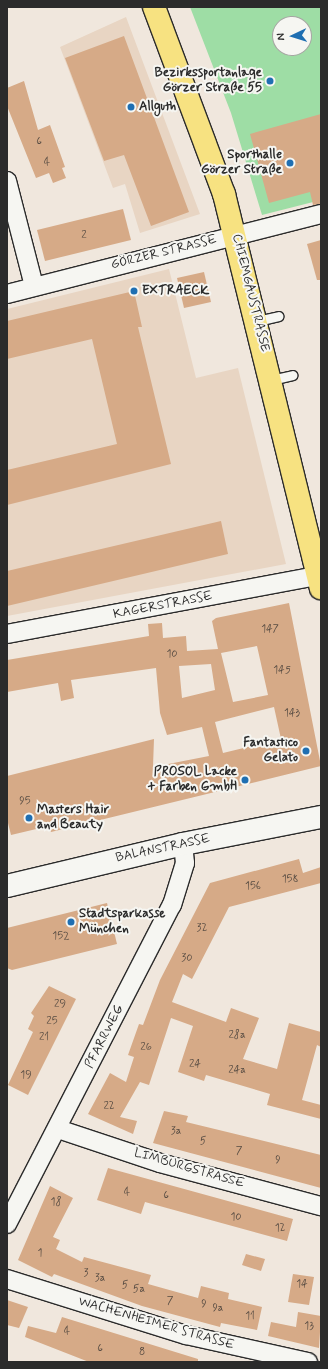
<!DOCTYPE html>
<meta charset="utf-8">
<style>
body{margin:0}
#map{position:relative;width:328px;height:1369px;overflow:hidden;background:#f0e7dd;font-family:Mynerve,sans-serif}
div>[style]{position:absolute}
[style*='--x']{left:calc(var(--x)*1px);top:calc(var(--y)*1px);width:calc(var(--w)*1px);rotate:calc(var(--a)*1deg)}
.built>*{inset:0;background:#e8d5c3}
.green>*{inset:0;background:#9edda5}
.building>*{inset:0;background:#d6aa87}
.roads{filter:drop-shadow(1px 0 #2b2b2b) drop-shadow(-1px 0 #2b2b2b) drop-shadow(0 1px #2b2b2b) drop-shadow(0 -1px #2b2b2b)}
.service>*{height:9px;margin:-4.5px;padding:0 4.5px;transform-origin:4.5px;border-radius:4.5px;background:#f6f6f2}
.minor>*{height:18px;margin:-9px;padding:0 9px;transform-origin:9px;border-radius:9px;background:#f6f6f2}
.tertiary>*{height:22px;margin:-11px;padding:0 11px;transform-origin:11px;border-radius:11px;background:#f6f6f2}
.primary>*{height:22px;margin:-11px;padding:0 11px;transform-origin:11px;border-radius:11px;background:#f7e281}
.dots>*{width:11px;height:11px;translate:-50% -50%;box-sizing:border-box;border:2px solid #f6f6f2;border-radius:50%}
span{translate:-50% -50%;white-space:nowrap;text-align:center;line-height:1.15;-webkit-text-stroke:4px #f6f6f2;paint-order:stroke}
.number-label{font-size:11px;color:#564b42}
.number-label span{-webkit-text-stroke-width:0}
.poi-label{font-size:13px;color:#2b2b2b;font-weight:700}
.right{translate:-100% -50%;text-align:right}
.left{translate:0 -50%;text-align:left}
.street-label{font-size:13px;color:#2b2b2b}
.frame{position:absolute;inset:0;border:8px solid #2b2b2b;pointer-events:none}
.north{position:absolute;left:272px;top:16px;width:40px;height:40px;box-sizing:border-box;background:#f6f6f2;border:1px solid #a5a5a2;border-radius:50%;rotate:266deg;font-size:11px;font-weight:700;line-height:16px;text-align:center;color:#2b2b2b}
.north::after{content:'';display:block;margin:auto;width:14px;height:18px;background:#1f6fb2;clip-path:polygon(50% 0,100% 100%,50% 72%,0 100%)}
</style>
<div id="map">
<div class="built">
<i style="clip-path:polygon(126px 17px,200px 214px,140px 233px,125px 184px,113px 188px,60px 47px)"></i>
<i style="clip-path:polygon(169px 269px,196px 378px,238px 368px,286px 564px,7px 616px,7px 309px)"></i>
</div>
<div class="green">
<i style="clip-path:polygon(evenodd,190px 7px,321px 7px,321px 200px,262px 215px,231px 113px,190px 7px,280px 24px,304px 24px,304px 48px,280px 48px,280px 24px)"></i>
</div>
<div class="building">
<i style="clip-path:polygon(124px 36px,189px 212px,151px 226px,124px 155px,104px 161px,65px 58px)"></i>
<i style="clip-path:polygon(24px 81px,38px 130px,50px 125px,65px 167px,62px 168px,66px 178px,53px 183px,49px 173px,36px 178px,7px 106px,7px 88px)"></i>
<i style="clip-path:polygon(321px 114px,321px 204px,313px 205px,310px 192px,269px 203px,250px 134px)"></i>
<i style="clip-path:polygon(123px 209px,131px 240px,45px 261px,37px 230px)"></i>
<i style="clip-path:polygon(321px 240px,321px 280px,317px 280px,307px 244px)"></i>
<i style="clip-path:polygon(204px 272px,211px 302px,184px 308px,177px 278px)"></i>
<i style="clip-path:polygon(134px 291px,142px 327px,138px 327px,171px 464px,7px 505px,7px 470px,117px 444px,92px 339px,7px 359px,7px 321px)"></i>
<i style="clip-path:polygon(221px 521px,228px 554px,7px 606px,7px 571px)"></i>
<i style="clip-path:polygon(evenodd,289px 603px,321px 766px,51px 832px,49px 826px,11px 835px,7px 819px,7px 776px,154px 739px,153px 767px,209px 756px,202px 727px,167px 735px,160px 713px,156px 668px,71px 680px,74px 698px,61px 701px,58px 683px,7px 692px,7px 660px,149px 636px,148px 624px,162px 623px,163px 638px,186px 636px,187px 651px,218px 649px,212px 621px,216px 618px,289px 603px,257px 646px,268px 695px,233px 702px,221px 653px,257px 646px,289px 603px,211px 664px,215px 690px,182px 698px,179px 666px,211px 664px,289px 603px,274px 707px,281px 739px,223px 753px,215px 722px,274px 707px)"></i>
<i style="clip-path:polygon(299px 859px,303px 873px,321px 867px,321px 883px,229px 907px,192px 979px,183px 974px,172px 1002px,226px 1022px,231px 1008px,259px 1018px,243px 1059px,277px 1069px,289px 1023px,321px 1032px,321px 1047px,317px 1045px,302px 1100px,321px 1105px,321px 1119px,267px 1105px,270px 1094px,206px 1075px,204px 1081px,178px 1072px,193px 1026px,171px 1018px,149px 1085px,140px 1082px,120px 1117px,137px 1121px,133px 1134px,88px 1114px,110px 1073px,126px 1082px,134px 1057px,128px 1055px,139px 1024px,143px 1025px,160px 980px,210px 883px)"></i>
<i style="clip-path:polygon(107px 903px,117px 944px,12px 970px,7px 968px,7px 928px)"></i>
<i style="clip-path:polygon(49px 986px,76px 999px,28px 1095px,8px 1085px,33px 1032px,28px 1029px,34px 1016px,31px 1013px)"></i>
<i style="clip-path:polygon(164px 1111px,188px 1116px,186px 1122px,321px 1155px,321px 1188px,153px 1143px)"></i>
<i style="clip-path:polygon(108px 1168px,293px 1219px,287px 1241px,145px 1202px,141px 1214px,97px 1200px)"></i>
<i style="clip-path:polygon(50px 1186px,73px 1198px,53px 1237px,60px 1240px,56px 1249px,82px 1262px,84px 1257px,151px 1275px,148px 1284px,198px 1298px,201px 1286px,229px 1293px,228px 1299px,262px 1307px,257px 1330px,221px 1323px,220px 1327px,142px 1306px,54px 1274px,52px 1277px,18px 1260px)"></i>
<i style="clip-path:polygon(246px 1254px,265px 1259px,261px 1271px,242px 1265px)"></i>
<i style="clip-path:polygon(293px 1274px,314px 1277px,309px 1305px,288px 1302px)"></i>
<i style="clip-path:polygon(7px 1300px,28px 1307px,19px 1328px,7px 1325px)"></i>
<i style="clip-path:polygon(298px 1312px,321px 1316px,319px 1348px,268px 1336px,271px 1322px,296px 1327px)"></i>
<i style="clip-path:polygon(62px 1317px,198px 1359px,198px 1362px,89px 1362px,25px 1337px,28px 1326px,56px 1333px)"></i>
</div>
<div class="roads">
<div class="service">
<i style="--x:257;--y:321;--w:22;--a:-13"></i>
<i style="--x:271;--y:380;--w:22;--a:-13"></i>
</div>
<div class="minor">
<i style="--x:7;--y:181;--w:108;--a:75.6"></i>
<i style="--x:7;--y:294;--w:324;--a:-14.3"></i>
<i style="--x:7;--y:634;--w:316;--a:-10.6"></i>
<i style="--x:58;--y:1129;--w:108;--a:18.4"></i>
<i style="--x:160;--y:1163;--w:167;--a:15"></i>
<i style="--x:7;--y:1224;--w:359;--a:-62.7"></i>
<i style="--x:172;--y:905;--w:44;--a:-72.8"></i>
<i style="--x:185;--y:863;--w:19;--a:-96"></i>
<i style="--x:7;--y:1279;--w:188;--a:17.4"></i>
<i style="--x:186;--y:1335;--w:125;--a:12.5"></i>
</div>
<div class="tertiary">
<i style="--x:7;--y:886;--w:181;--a:-13.4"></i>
<i style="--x:183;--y:844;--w:141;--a:-11.1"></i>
</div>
<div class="primary">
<i style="--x:154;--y:7;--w:200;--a:69.5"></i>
<i style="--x:224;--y:194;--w:406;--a:76.2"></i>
</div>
</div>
<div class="dots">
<i style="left:270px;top:81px;background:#1f6fb2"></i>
<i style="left:131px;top:107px;background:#1f6fb2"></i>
<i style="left:290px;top:163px;background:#1f6fb2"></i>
<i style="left:134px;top:291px;background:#1f6fb2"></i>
<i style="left:306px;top:751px;background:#1f6fb2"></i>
<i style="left:245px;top:780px;background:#1f6fb2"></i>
<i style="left:29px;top:818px;background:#1f6fb2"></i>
<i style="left:71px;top:922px;background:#1f6fb2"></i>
</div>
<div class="number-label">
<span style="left:39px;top:141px">6</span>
<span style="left:47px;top:162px">4</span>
<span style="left:84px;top:235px">2</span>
<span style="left:270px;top:629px">147</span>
<span style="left:172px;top:654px">10</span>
<span style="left:282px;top:670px">145</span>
<span style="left:292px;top:713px">143</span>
<span style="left:25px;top:801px">95</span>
<span style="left:290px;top:879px">158</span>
<span style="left:253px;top:886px">156</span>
<span style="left:202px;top:928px">32</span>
<span style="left:61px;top:936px">152</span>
<span style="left:187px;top:958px">30</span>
<span style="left:60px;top:1004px">29</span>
<span style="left:52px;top:1021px">25</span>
<span style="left:237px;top:1035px">28a</span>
<span style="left:44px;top:1037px">21</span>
<span style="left:146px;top:1047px">26</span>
<span style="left:195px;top:1064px">24</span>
<span style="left:237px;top:1070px">24a</span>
<span style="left:26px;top:1075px">19</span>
<span style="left:109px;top:1106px">22</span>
<span style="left:176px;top:1131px">3a</span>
<span style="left:203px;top:1141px">5</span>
<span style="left:239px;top:1151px">7</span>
<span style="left:278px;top:1160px">9</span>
<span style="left:127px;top:1192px">4</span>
<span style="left:166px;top:1195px">6</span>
<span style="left:56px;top:1202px">18</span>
<span style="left:236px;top:1217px">10</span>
<span style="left:280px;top:1228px">12</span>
<span style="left:40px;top:1253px">1</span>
<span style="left:86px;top:1273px">3</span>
<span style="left:100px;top:1278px">3a</span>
<span style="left:302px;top:1284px">14</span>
<span style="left:125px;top:1285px">5</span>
<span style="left:139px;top:1289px">5a</span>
<span style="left:170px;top:1301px">7</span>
<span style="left:204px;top:1304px">9</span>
<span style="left:218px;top:1308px">9a</span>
<span style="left:250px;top:1316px">11</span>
<span style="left:309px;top:1326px">13</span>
<span style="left:67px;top:1331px">4</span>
<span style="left:100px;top:1348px">6</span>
<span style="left:142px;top:1352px">8</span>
</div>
<div class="poi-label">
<span class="right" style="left:262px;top:81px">Bezirkssportanlage<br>Görzer Straße 55</span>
<span class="left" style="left:139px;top:107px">Allguth</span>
<span class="right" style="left:282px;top:163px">Sporthalle<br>Görzer Straße</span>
<span class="left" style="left:142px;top:291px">EXTRAECK</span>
<span class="right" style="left:298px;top:751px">Fantastico<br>Gelato</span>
<span class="right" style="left:237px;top:780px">PROSOL Lacke<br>+ Farben GmbH</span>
<span class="left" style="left:37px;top:818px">Masters Hair<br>and Beauty</span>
<span class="left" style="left:79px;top:922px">Stadtsparkasse<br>München</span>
</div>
<div class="street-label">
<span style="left:164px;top:253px;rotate:-14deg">GÖRZER STRASSE</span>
<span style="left:250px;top:293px;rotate:76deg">CHIEMGAUSTRASSE</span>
<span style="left:163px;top:606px;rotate:-11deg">KAGERSTRASSE</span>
<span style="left:163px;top:849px;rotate:-12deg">BALANSTRASSE</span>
<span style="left:105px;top:1037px;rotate:-63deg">PFARRWEG</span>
<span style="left:189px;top:1169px;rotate:16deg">LIMBURGSTRASSE</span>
<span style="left:156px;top:1324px;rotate:16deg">WACHENHEIMER STRASSE</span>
</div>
<div class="frame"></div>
<div class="north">N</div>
</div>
